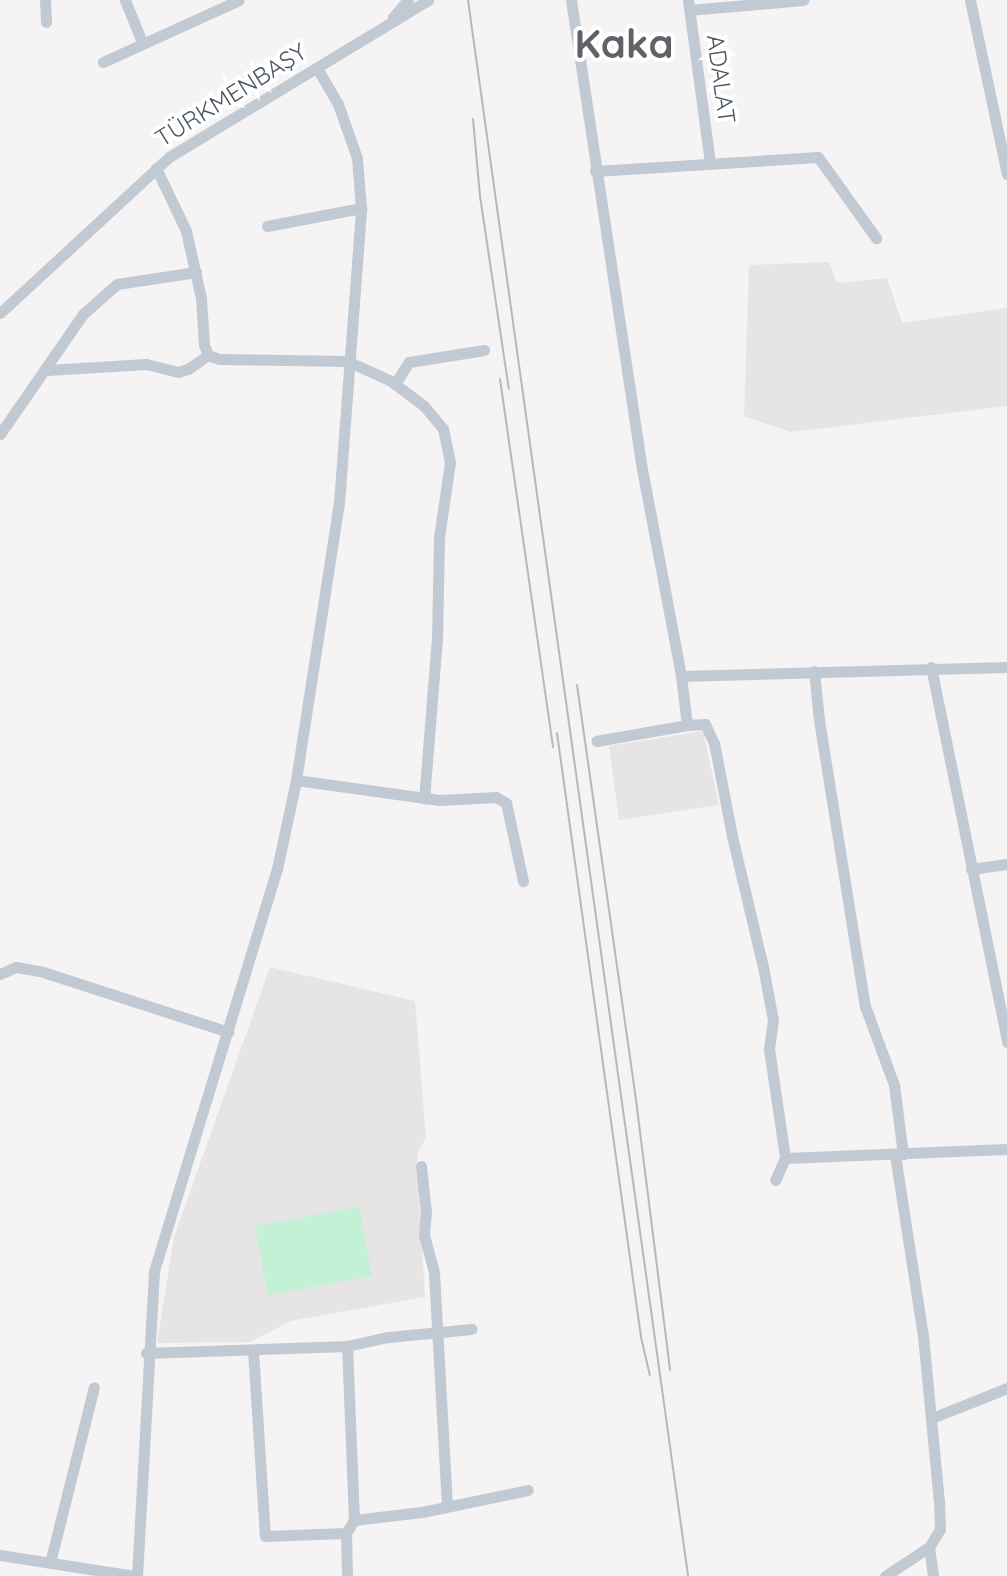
<!DOCTYPE html>
<meta charset="utf-8">
<style>
body{margin:0}
#map{position:relative;width:1007px;height:1576px;overflow:hidden;background:#f5f3f3;font-family:Quicksand,sans-serif}
div>[style]{position:absolute}
[style*='--x']{left:calc(var(--x)*1px);top:calc(var(--y)*1px);width:calc(var(--w)*1px);rotate:calc(var(--a)*1deg)}
.education>*{inset:0;background:#e6e4e5}
.green>*{inset:0;background:#c3f1d5}
.minor>*{height:11px;margin:-5.5px;padding:0 5.5px;transform-origin:5.5px;border-radius:5.5px;background:#c1cad2}
.rail>*{height:2px;margin:-1px;padding:0 1px;transform-origin:1px;border-radius:1px;background:#b5b8bd}
span{translate:-50% -50%;white-space:nowrap;text-align:center;line-height:1.15;-webkit-text-stroke:8px #fff;paint-order:stroke}
.street-label{font-size:24px;color:#4a5661}
.town-label{font-size:40px;color:#5f6368;font-weight:700}
</style>
<div id="map">
<div class="education">
<i style="clip-path:polygon(829px 262px,837px 283px,887px 278px,902px 323px,1007px 308px,1007px 406px,791px 432px,744px 416px,749px 265px)"></i>
<i style="clip-path:polygon(703px 731px,719px 805px,619px 820px,609px 746px)"></i>
<i style="clip-path:polygon(270px 967px,415px 1001px,426px 1138px,417px 1154px,425px 1297px,291px 1321px,250px 1342px,157px 1343px,174px 1237px)"></i>
</div>
<div class="green">
<i style="clip-path:polygon(359px 1207px,372px 1276px,268px 1295px,255px 1226px)"></i>
</div>
<div class="minor">
<i style="--x:45;--y:0;--w:22;--a:87"></i>
<i style="--x:125;--y:0;--w:45;--a:68"></i>
<i style="--x:571;--y:0;--w:474;--a:81.4"></i>
<i style="--x:642;--y:469;--w:211;--a:79.3"></i>
<i style="--x:681;--y:676;--w:49;--a:83"></i>
<i style="--x:687;--y:725;--w:92;--a:170"></i>
<i style="--x:688;--y:0;--w:164;--a:82.3"></i>
<i style="--x:970;--y:0;--w:178;--a:78"></i>
<i style="--x:689;--y:10;--w:115;--a:-5"></i>
<i style="--x:393;--y:17;--w:23;--a:-49"></i>
<i style="--x:103;--y:62;--w:149;--a:-24.5"></i>
<i style="--x:156;--y:168;--w:70;--a:64.5"></i>
<i style="--x:186;--y:231;--w:69;--a:77.4"></i>
<i style="--x:201;--y:298;--w:47;--a:86.3"></i>
<i style="--x:204;--y:345;--w:11;--a:68"></i>
<i style="--x:208;--y:355;--w:12;--a:20"></i>
<i style="--x:219;--y:359;--w:128;--a:0.9"></i>
<i style="--x:347;--y:361;--w:48;--a:24.4"></i>
<i style="--x:391;--y:381;--w:41;--a:37.1"></i>
<i style="--x:424;--y:406;--w:30;--a:50"></i>
<i style="--x:443;--y:429;--w:34;--a:78"></i>
<i style="--x:450;--y:462;--w:76;--a:98.3"></i>
<i style="--x:439;--y:537;--w:101;--a:91.1"></i>
<i style="--x:437;--y:638;--w:161;--a:94.6"></i>
<i style="--x:595;--y:171;--w:223;--a:-3.6"></i>
<i style="--x:818;--y:157;--w:100;--a:54.4"></i>
<i style="--x:267;--y:226;--w:96;--a:-10.8"></i>
<i style="--x:0;--y:313;--w:230;--a:-42.7"></i>
<i style="--x:169;--y:157;--w:303;--a:-31.2"></i>
<i style="--x:47;--y:370;--w:99;--a:-3.5"></i>
<i style="--x:146;--y:364;--w:33;--a:14"></i>
<i style="--x:178;--y:372;--w:10;--a:-17"></i>
<i style="--x:188;--y:369;--w:24;--a:-35"></i>
<i style="--x:395;--y:384;--w:26;--a:-58"></i>
<i style="--x:409;--y:362;--w:76;--a:-9.1"></i>
<i style="--x:0;--y:434;--w:146;--a:-55.3"></i>
<i style="--x:83;--y:314;--w:45;--a:-41.4"></i>
<i style="--x:117;--y:284;--w:80;--a:-8.6"></i>
<i style="--x:931;--y:667;--w:383;--a:78.5"></i>
<i style="--x:814;--y:671;--w:49;--a:84.2"></i>
<i style="--x:819;--y:720;--w:290;--a:80.9"></i>
<i style="--x:865;--y:1006;--w:84;--a:69.8"></i>
<i style="--x:894;--y:1085;--w:70;--a:82.6"></i>
<i style="--x:681;--y:676;--w:326;--a:-1.6"></i>
<i style="--x:687;--y:725;--w:18;--a:-3"></i>
<i style="--x:705;--y:724;--w:21;--a:65"></i>
<i style="--x:714;--y:743;--w:95;--a:79"></i>
<i style="--x:732;--y:836;--w:135;--a:76.7"></i>
<i style="--x:763;--y:967;--w:54;--a:79.3"></i>
<i style="--x:773;--y:1020;--w:29;--a:98"></i>
<i style="--x:769;--y:1049;--w:110;--a:81.6"></i>
<i style="--x:785;--y:1158;--w:24;--a:114"></i>
<i style="--x:296;--y:780;--w:145;--a:7.9"></i>
<i style="--x:440;--y:800;--w:56;--a:-3.1"></i>
<i style="--x:496;--y:797;--w:12;--a:31"></i>
<i style="--x:506;--y:803;--w:80;--a:77.7"></i>
<i style="--x:971;--y:869;--w:36;--a:-8"></i>
<i style="--x:0;--y:974;--w:17;--a:-24"></i>
<i style="--x:16;--y:967;--w:27;--a:10"></i>
<i style="--x:43;--y:972;--w:195;--a:17.9"></i>
<i style="--x:895;--y:1155;--w:183;--a:81.2"></i>
<i style="--x:923;--y:1336;--w:166;--a:84.5"></i>
<i style="--x:939;--y:1501;--w:28;--a:88"></i>
<i style="--x:940;--y:1529;--w:21;--a:121"></i>
<i style="--x:929;--y:1547;--w:29;--a:82"></i>
<i style="--x:785;--y:1158;--w:222;--a:-2.3"></i>
<i style="--x:421;--y:1166;--w:45;--a:83.7"></i>
<i style="--x:426;--y:1211;--w:24;--a:95"></i>
<i style="--x:424;--y:1235;--w:39;--a:75"></i>
<i style="--x:434;--y:1273;--w:231;--a:86.8"></i>
<i style="--x:253;--y:1351;--w:185;--a:86.3"></i>
<i style="--x:265;--y:1536;--w:81;--a:-2.1"></i>
<i style="--x:146;--y:1353;--w:201;--a:-2"></i>
<i style="--x:347;--y:1346;--w:42;--a:-12.4"></i>
<i style="--x:388;--y:1337;--w:84;--a:-5.4"></i>
<i style="--x:932;--y:1418;--w:81;--a:-21.8"></i>
<i style="--x:354;--y:1520;--w:68;--a:-6.7"></i>
<i style="--x:422;--y:1512;--w:108;--a:-11.7"></i>
<i style="--x:0;--y:1555;--w:136;--a:8.9"></i>
<i style="--x:50;--y:1563;--w:181;--a:-76"></i>
<i style="--x:137;--y:1576;--w:305;--a:-86.8"></i>
<i style="--x:154;--y:1271;--w:420;--a:-73"></i>
<i style="--x:277;--y:869;--w:91;--a:-77.9"></i>
<i style="--x:296;--y:780;--w:280;--a:-81.2"></i>
<i style="--x:339;--y:503;--w:296;--a:-85.7"></i>
<i style="--x:361;--y:208;--w:50;--a:-94.6"></i>
<i style="--x:357;--y:158;--w:57;--a:-109.4"></i>
<i style="--x:338;--y:104;--w:42;--a:-120.3"></i>
<i style="--x:347;--y:1576;--w:43;--a:-91.3"></i>
<i style="--x:346;--y:1533;--w:15;--a:-58"></i>
<i style="--x:354;--y:1520;--w:174;--a:-92.3"></i>
<i style="--x:885;--y:1576;--w:53;--a:-33.4"></i>
</div>
<div class="rail">
<i style="--x:468;--y:0;--w:1591;--a:82.05"></i>
<i style="--x:473;--y:119;--w:77;--a:84.8"></i>
<i style="--x:480;--y:196;--w:195;--a:81.5"></i>
<i style="--x:500;--y:379;--w:372;--a:81.8"></i>
<i style="--x:577;--y:685;--w:427;--a:81.9"></i>
<i style="--x:637;--y:1108;--w:264;--a:82.8"></i>
<i style="--x:557;--y:733;--w:610;--a:82.08"></i>
<i style="--x:641;--y:1337;--w:39;--a:77"></i>
</div>
<div class="street-label">
<span style="left:721px;top:79px;rotate:82deg">ADALAT</span>
<span style="left:231px;top:95px;rotate:-32deg">TÜRKMENBAŞY</span>
</div>
<div class="town-label">
<span style="left:624px;top:43px">Kaka</span>
</div>
</div>
